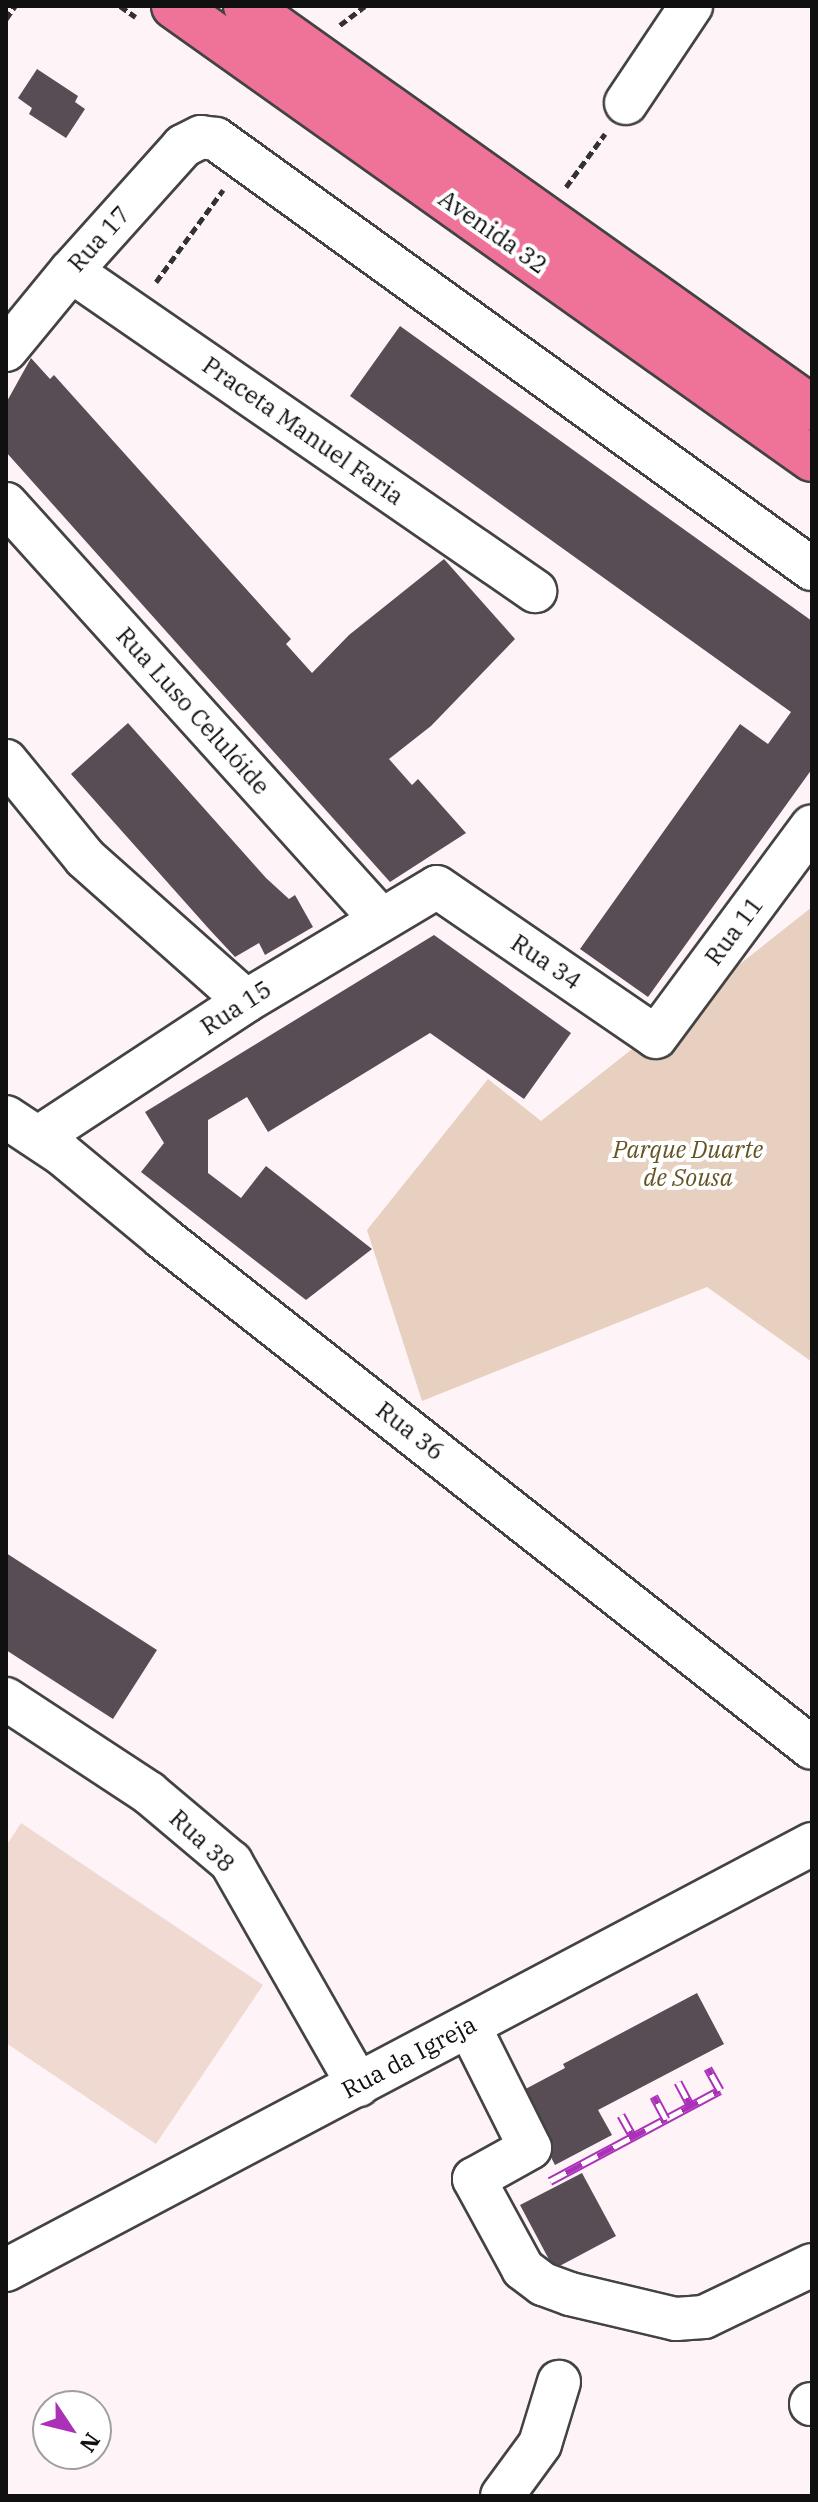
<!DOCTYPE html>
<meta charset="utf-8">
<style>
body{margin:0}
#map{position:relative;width:818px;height:2502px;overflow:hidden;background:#fef4f7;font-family:"IBM Plex Serif",serif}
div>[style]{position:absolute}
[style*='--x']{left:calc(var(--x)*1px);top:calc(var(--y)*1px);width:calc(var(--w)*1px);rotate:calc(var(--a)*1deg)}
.green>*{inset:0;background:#e7d0bf}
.pitch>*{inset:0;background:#efd9d0}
.building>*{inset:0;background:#584d55}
.path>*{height:5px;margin-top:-2.5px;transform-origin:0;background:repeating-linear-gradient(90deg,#323232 0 8px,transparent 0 12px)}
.roads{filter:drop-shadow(2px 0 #434343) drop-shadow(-2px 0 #434343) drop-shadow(0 2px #434343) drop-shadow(0 -2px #434343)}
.minor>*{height:42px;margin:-21px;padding:0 21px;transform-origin:21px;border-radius:21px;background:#fff}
.major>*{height:44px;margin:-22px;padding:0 22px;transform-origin:22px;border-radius:22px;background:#ef7399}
.rail>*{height:9px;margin-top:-4.5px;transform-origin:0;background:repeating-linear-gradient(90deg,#fff 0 18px,#aa31b8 0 36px);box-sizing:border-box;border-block:2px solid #aa31b8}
span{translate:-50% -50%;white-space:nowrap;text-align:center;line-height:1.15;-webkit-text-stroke:8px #fff;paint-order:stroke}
.street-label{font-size:24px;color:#101010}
.park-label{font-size:24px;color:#655324;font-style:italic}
.frame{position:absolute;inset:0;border:8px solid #101010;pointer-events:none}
.north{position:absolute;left:32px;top:2390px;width:80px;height:80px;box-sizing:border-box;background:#fff;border:2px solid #9f9f9f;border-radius:50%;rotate:125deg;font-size:22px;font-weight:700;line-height:32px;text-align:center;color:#101010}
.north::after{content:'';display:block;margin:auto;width:28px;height:36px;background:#aa31b8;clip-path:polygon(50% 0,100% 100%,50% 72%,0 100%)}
</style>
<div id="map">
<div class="green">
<i style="clip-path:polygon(812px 907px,812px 1362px,707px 1287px,422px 1401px,367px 1230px,488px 1079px,541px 1121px)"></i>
</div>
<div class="pitch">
<i style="clip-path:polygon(21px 1823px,263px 1985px,156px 2144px,6px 2043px,6px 1846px)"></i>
</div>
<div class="building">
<i style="clip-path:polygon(37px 69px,78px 96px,75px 102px,85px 109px,66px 138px,29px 114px,32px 108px,18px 98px)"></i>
<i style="clip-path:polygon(400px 326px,812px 621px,812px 769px,648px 997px,580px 949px,740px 724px,768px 744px,791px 712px,350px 396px)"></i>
<i style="clip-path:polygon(31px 358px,50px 379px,54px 375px,291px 639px,286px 644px,312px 673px,349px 635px,444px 559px,515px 639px,431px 726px,389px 759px,412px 785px,418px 779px,466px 833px,390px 882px,6px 452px,6px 403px)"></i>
<i style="clip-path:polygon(128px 723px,266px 878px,289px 899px,295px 895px,313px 927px,265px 955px,259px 943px,235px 957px,209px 929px,71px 774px)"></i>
<i style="clip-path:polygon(434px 935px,571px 1033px,524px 1099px,430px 1033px,268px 1132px,247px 1097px,208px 1120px,208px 1173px,241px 1198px,266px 1166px,372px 1249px,306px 1300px,141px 1172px,164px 1143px,145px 1112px)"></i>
<i style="clip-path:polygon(6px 1553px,157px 1650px,113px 1719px,6px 1650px)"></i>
<i style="clip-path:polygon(697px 1993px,724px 2044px,598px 2110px,612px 2135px,555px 2165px,518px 2093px,565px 2068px,563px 2064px)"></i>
<i style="clip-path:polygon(582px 2173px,616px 2236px,554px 2269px,520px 2205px)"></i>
</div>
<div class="path">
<i style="--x:120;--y:6;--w:19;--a:35"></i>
<i style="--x:6;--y:19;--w:16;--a:-55"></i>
<i style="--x:340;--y:25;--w:31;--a:-37"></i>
<i style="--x:566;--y:187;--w:66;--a:-53.7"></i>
<i style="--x:156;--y:282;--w:114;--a:-53.9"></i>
</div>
<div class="roads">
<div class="minor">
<i style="--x:626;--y:103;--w:117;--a:-56.2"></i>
<i style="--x:71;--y:271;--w:564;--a:34.59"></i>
<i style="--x:6;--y:350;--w:102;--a:-50.6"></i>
<i style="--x:71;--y:271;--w:168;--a:-48.1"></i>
<i style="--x:183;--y:146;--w:20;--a:-27"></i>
<i style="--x:201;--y:137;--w:15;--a:8"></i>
<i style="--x:216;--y:139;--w:735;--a:35.81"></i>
<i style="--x:6;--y:504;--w:558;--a:47.91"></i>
<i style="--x:6;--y:761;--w:125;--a:50.8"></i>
<i style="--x:85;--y:858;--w:215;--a:41.6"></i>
<i style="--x:6;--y:1117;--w:67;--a:33.5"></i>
<i style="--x:62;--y:1154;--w:131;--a:39.7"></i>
<i style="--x:163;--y:1238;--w:825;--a:38.16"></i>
<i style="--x:39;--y:1137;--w:248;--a:-33.3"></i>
<i style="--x:246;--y:1001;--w:222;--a:-30.8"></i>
<i style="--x:437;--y:887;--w:265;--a:34.4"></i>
<i style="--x:656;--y:1037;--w:262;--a:-53.5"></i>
<i style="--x:6;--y:1699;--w:171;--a:33.3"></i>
<i style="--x:149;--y:1793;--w:107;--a:40.1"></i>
<i style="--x:231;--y:1862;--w:257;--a:60.3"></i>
<i style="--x:469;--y:2026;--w:136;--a:63.4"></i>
<i style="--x:530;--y:2148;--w:64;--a:151"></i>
<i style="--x:474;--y:2179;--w:102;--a:61.4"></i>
<i style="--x:523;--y:2269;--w:25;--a:37"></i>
<i style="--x:543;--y:2284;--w:29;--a:20"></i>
<i style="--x:570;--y:2294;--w:109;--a:13.3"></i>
<i style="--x:676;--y:2319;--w:28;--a:-4"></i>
<i style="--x:704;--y:2317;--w:120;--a:-25.7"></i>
<i style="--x:6;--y:2270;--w:912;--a:-27.86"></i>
<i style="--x:811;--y:2404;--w:1;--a:0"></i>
<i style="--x:502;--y:2496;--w:64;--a:-53.8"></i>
<i style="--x:540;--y:2444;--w:65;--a:-73"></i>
</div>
<div class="major">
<i style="--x:174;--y:6;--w:782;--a:35.38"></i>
<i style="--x:246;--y:6;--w:694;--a:35.38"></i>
</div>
</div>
<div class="rail">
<i style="--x:678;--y:2082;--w:27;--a:62"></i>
<i style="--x:621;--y:2115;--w:25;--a:61"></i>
<i style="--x:666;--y:2119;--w:61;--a:-28.2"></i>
<i style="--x:720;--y:2090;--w:25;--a:-119"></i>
<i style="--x:550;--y:2181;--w:132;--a:-28.1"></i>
<i style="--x:666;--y:2119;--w:26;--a:-118"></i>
</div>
<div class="street-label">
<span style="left:493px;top:232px;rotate:35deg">Avenida 32</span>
<span style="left:99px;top:239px;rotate:-48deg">Rua 17</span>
<span style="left:303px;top:431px;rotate:35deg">Praceta Manuel Faria</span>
<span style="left:193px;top:711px;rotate:48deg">Rua Luso Celulóide</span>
<span style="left:734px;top:931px;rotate:-53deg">Rua 11</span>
<span style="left:546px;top:962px;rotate:34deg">Rua 34</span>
<span style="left:236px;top:1008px;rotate:-33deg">Rua 15</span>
<span style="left:410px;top:1431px;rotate:38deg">Rua 36</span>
<span style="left:202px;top:1841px;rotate:43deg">Rua 38</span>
<span style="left:409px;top:2057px;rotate:-28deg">Rua da Igreja</span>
</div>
<div class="park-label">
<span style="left:688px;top:1164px">Parque Duarte<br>de Sousa</span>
</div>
<div class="frame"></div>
<div class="north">N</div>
</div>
